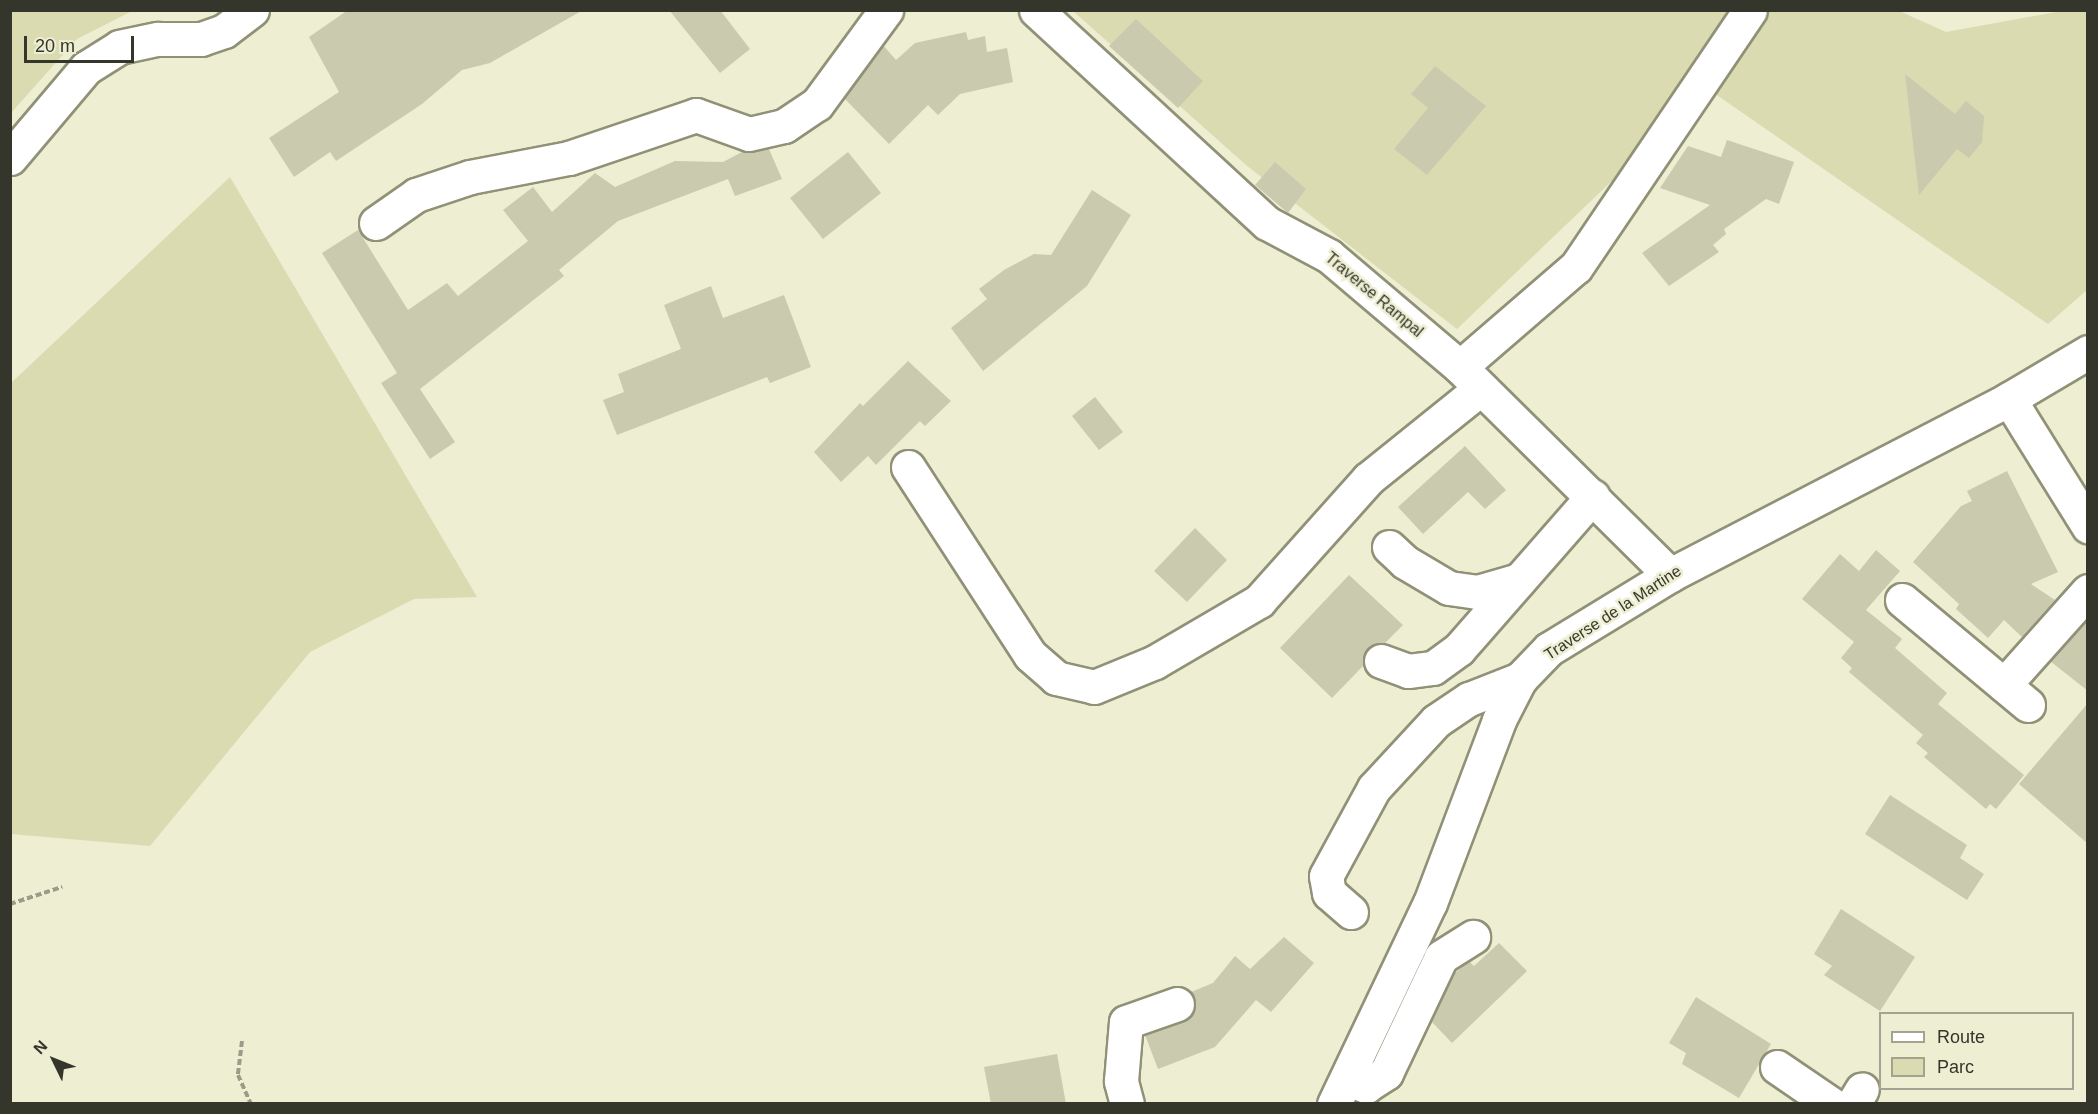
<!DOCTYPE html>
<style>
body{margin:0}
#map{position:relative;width:2098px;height:1114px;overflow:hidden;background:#edeed2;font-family:Arial,sans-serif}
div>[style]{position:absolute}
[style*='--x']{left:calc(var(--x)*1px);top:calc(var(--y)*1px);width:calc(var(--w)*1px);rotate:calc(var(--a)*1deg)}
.green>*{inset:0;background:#dadbb1}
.building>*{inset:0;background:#cacaaf}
.path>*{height:4px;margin-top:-2px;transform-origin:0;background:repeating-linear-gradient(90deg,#9b9c87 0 6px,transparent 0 9px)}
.roads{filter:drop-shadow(2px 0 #909177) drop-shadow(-2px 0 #909177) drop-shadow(0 2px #909177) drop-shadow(0 -2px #909177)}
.minor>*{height:33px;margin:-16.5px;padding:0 16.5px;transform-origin:16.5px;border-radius:16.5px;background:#fff}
span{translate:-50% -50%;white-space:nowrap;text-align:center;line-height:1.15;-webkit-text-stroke:5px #edeed2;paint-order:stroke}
.street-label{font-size:16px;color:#35362b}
.frame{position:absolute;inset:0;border:12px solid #35362b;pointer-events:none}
.legend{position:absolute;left:1879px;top:1012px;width:195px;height:78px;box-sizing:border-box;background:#edeed2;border:2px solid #a3a48f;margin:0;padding:8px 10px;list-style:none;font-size:18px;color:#35362b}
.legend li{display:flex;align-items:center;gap:12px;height:30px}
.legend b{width:30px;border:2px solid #a3a48f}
.north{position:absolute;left:24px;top:1030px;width:60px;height:60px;-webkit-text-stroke:4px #edeed2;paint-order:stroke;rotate:313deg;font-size:16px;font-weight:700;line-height:24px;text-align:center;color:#35362b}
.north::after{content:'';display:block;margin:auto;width:21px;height:27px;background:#35362b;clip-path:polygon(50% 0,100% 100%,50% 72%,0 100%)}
.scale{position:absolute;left:24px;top:36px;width:110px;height:27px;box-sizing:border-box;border:3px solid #35362b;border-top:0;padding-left:8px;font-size:18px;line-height:21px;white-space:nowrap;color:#35362b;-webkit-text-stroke:4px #edeed2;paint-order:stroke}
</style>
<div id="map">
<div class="green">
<i style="clip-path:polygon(11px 10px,132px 10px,132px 11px,77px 39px,11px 113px)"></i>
<i style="clip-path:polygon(1897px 10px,1946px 32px,2062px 11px,2087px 11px,2087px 290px,2048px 324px,1708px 89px,1457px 329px,1246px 165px,1073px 11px)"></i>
<i style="clip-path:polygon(230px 177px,477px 597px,414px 599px,310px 652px,150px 846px,11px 834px,11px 383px)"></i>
</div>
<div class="building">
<i style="clip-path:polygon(348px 10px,583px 10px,490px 63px,462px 70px,422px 104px,336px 161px,330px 152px,294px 177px,269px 138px,339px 92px,309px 37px)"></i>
<i style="clip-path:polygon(669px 10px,720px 10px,750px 49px,720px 73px)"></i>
<i style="clip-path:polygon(1136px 19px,1203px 81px,1178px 108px,1109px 46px)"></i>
<i style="clip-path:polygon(966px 32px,968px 40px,985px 36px,987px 52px,1007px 48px,1013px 82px,960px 94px,938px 115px,928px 105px,889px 144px,844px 98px,883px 45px,896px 60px,915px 43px)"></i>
<i style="clip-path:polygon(1435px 66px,1486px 106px,1427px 175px,1394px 149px,1428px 108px,1411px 94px)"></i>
<i style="clip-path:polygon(1905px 74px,1955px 114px,1966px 101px,1984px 116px,1982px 142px,1969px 158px,1957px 149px,1919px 195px)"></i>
<i style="clip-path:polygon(1727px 140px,1794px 162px,1779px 204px,1766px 199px,1724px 229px,1726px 234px,1713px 245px,1719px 252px,1669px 286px,1642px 253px,1710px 205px,1660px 188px,1688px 146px,1721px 157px)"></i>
<i style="clip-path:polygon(769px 149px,782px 179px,735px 196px,728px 179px,618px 221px,559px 270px,564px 276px,420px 389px,455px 442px,430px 459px,381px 383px,397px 373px,322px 253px,358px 230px,408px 310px,447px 283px,458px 296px,528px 241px,503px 210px,533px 187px,552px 212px,595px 173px,615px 187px,675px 161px,723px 162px,742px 152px)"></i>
<i style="clip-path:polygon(848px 152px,881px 193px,823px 239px,790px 198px)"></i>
<i style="clip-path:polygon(1275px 162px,1306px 189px,1288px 213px,1255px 185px)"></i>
<i style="clip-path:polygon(1092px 190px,1131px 215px,1087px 286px,983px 371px,951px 328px,987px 299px,979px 289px,1004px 270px,1034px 254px,1051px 255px)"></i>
<i style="clip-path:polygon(711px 286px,723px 318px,784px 295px,811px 367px,770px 383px,767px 377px,617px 435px,603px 400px,624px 392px,618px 374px,681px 349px,664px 305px)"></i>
<i style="clip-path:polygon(908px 361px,951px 401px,925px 426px,920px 421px,876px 465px,868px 456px,841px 482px,814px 452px,860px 403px,863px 406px)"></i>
<i style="clip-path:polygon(1095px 397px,1123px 432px,1099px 450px,1072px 416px)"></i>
<i style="clip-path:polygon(1465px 446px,1506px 490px,1485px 509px,1468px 492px,1423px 534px,1398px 507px)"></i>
<i style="clip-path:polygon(2007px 471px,2058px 572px,2031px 584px,2055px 600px,2022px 637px,2004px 620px,1988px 638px,1956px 609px,1959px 604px,1913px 562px,1961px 506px,1972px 501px,1967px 491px)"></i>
<i style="clip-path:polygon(1195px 528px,1227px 560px,1187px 602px,1154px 571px)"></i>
<i style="clip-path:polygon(1876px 550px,1900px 571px,1866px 610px,1902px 639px,1895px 648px,1947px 693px,1938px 704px,2024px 775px,1996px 809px,1990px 804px,1986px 809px,1924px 757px,1928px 753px,1916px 743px,1923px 735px,1849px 672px,1852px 668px,1841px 658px,1854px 642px,1802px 599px,1840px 554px,1859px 571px)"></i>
<i style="clip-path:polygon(1349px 575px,1403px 625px,1385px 643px,1369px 647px,1363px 666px,1332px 698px,1280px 648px)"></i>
<i style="clip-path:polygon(2086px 621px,2088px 622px,2088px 691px,2050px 661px)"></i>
<i style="clip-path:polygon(2088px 703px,2088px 844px,2019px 784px)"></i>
<i style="clip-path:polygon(1890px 795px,1967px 845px,1960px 858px,1984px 874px,1967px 900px,1865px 834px)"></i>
<i style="clip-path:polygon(1841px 909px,1915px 957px,1880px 1011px,1824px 975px,1832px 966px,1814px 954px)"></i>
<i style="clip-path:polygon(1284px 937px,1314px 963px,1271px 1012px,1256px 1000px,1215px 1047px,1158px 1069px,1145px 1035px,1191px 1017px,1195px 1007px,1191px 992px,1213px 983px,1235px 956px,1250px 969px)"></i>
<i style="clip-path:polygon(1499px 943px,1527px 971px,1452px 1043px,1431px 1021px,1454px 974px,1469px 961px,1474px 966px)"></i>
<i style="clip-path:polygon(1696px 997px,1771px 1044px,1739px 1098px,1682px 1064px,1686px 1053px,1669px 1043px)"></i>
<i style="clip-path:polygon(1057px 1054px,1066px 1104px,991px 1104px,984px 1067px)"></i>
</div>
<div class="path">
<i style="--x:10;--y:904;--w:55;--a:-18.1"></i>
<i style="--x:242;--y:1041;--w:34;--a:97"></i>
<i style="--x:238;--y:1075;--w:32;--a:66"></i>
</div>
<div class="roads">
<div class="minor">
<i style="--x:1036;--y:10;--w:314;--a:42.7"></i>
<i style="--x:1267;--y:223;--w:70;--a:28"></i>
<i style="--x:1329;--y:256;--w:172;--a:40.3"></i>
<i style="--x:1460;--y:367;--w:296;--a:44.7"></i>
<i style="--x:10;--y:158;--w:118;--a:-49.8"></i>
<i style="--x:86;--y:68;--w:39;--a:-32"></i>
<i style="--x:119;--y:47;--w:40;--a:-12"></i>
<i style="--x:158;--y:39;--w:43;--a:0"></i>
<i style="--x:201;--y:39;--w:24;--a:-19"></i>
<i style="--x:224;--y:31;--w:35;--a:-37"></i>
<i style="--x:376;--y:223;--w:49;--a:-35"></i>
<i style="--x:416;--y:195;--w:57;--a:-18.4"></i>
<i style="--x:470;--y:177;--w:101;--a:-10.9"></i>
<i style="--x:569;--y:158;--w:134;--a:-18.7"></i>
<i style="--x:696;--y:115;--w:56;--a:19.7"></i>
<i style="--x:749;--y:134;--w:36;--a:-13"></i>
<i style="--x:784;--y:126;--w:40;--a:-34"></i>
<i style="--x:817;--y:104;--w:117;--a:-53.7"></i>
<i style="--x:1460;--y:367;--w:153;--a:-40.8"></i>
<i style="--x:1576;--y:267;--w:310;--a:-55.9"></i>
<i style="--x:2009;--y:399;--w:150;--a:58.1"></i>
<i style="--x:908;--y:467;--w:224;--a:57"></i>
<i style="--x:1030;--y:655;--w:35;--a:41"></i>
<i style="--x:1056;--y:678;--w:39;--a:13"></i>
<i style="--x:1094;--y:687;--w:66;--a:-22.3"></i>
<i style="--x:1155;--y:662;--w:121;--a:-30.4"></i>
<i style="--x:1259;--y:601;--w:164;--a:-48.2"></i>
<i style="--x:1368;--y:479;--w:145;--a:-38.8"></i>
<i style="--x:1389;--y:547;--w:22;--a:43"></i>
<i style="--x:1405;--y:562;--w:51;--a:30.6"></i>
<i style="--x:1449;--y:588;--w:28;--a:8"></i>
<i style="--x:1477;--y:592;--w:44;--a:-15.9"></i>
<i style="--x:1902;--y:600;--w:164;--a:39.8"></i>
<i style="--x:1381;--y:661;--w:29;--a:20"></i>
<i style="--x:1408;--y:671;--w:25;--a:-7"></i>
<i style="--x:1433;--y:668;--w:32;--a:-36"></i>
<i style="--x:1459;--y:649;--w:203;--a:-48.8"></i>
<i style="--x:2004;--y:685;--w:126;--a:-48.2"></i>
<i style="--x:1351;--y:912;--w:29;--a:-139"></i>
<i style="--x:1329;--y:893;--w:17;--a:-100"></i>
<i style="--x:1326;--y:876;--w:100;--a:-61.4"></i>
<i style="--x:1374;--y:788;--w:91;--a:-47.2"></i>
<i style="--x:1436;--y:721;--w:40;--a:-34"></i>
<i style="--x:1469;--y:699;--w:55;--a:-21.4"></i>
<i style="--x:1777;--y:1067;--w:65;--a:34.4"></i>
<i style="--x:1347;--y:1078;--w:21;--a:23"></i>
<i style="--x:1366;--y:1086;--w:24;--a:-33"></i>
<i style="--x:1386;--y:1073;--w:128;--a:-64.6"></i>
<i style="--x:1441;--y:957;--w:38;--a:-32"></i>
<i style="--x:1127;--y:1104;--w:24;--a:-105"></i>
<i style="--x:1121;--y:1081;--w:59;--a:-85.2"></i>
<i style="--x:1126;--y:1022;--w:54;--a:-19.4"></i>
<i style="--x:1334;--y:1104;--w:223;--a:-64.5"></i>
<i style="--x:1430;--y:903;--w:196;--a:-69.3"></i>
<i style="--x:1499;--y:720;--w:46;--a:-62.9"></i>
<i style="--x:1520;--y:679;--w:42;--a:-46"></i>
<i style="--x:1549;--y:649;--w:142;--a:-31.4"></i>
<i style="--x:1670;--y:575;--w:382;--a:-27.4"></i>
<i style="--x:2009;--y:399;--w:92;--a:-30.7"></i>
<i style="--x:1853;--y:1104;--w:17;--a:-59"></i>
</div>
</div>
<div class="street-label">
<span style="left:1374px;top:295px;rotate:40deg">Traverse Rampal</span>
<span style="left:1613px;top:613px;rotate:-33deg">Traverse de la Martine</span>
</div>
<div class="frame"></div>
<ul class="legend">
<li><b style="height:8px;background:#fff"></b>Route</li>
<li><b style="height:16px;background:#dadbb1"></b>Parc</li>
</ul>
<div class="north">N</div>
<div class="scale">20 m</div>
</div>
